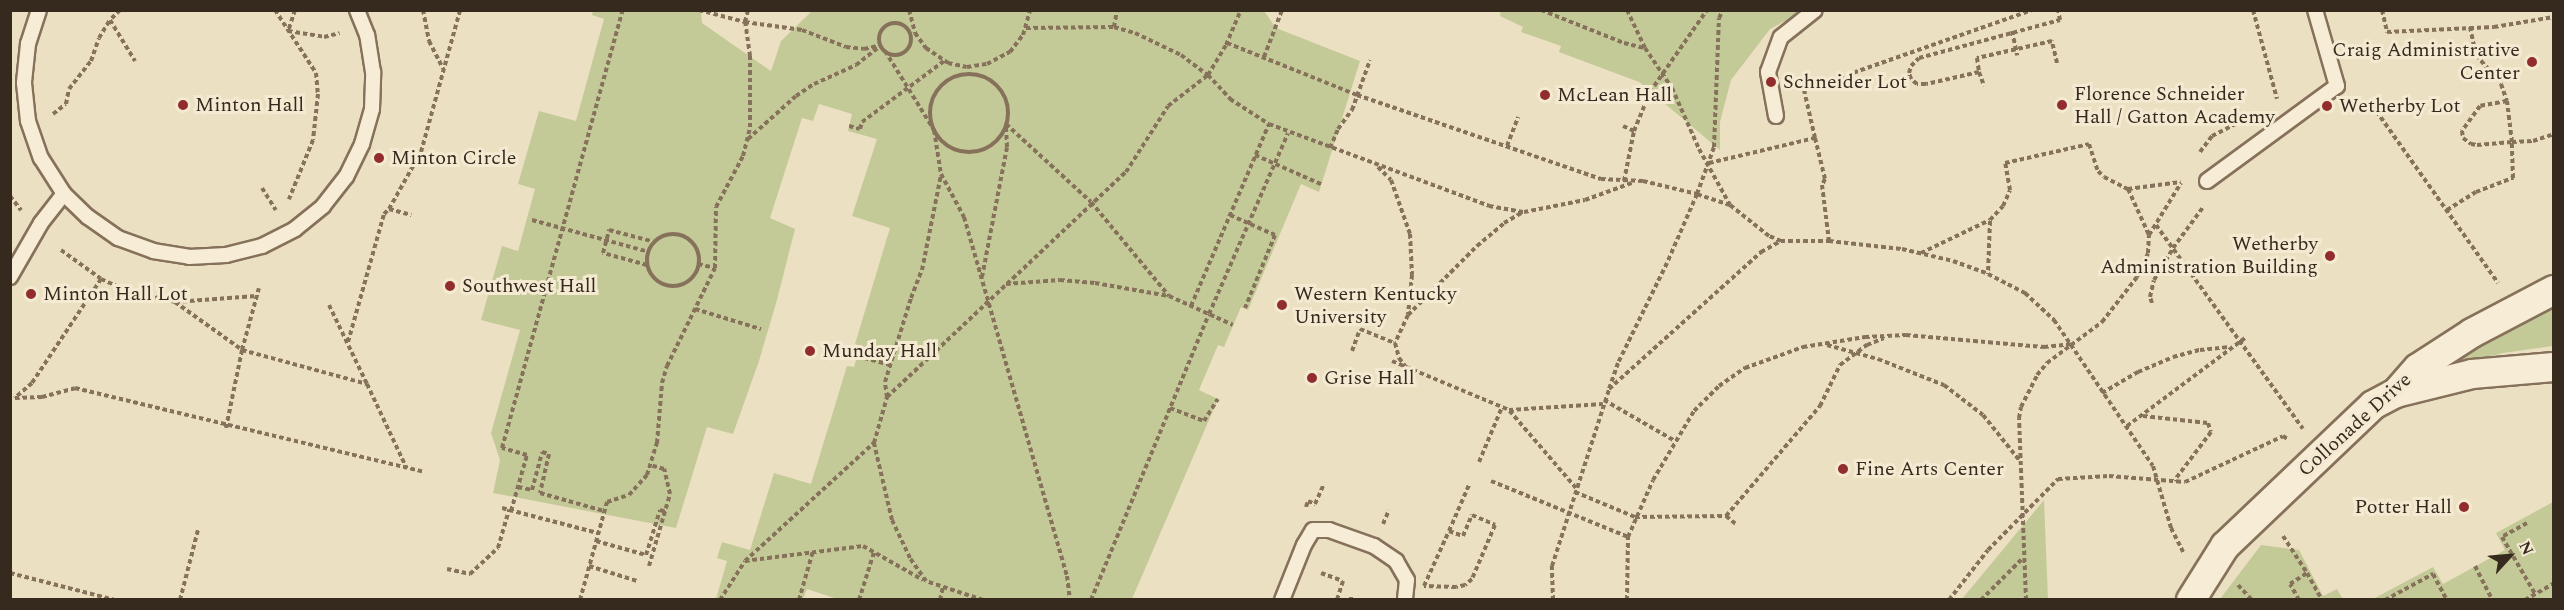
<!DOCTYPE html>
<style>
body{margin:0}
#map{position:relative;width:2564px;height:610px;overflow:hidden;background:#ece0c3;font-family:Spectral,serif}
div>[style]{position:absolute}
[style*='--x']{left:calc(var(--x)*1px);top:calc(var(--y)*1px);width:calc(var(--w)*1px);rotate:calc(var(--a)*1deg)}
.green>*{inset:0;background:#c4ca97}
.path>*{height:4px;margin-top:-2px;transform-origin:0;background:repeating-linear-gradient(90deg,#86715b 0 4.5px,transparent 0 7.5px)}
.path>.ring{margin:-2px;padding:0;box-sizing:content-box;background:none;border:4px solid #86715b;border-radius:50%}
.roads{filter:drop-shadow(2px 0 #86715b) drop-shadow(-2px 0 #86715b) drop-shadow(0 2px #86715b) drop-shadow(0 -2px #86715b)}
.service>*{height:14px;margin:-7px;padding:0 7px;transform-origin:7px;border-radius:7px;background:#f7edd6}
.minor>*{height:28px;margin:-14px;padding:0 14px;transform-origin:14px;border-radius:14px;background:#f7edd6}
.dots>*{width:16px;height:16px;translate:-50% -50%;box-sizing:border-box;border:3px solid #f4ead2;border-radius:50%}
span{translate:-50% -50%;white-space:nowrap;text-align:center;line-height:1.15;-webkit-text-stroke:6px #f4ead2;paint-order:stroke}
.poi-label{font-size:20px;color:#362a1e}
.right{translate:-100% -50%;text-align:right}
.left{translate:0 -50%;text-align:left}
.street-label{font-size:20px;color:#362a1e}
.frame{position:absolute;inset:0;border:12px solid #362a1e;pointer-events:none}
.north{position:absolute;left:2480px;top:526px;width:60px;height:60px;-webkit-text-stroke:4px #f4ead2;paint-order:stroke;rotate:64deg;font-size:16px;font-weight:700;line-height:24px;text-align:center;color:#362a1e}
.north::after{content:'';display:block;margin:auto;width:21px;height:27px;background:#362a1e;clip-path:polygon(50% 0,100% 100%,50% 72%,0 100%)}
</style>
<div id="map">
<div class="green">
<i style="clip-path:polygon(1501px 10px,1804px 11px,1770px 29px,1731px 80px,1720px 122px,1720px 150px,1639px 82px,1559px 52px,1561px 46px,1521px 32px,1523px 27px,1500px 16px)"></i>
<i style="clip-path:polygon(812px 11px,1264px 11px,1276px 28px,1360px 61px,1319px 192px,1301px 184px,1248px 310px,1241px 307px,1224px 347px,1218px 345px,1199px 390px,1218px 399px,1132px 599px,840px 600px,807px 589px,803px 599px,716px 599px,727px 561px,717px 558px,722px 542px,750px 550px,774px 473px,811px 484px,847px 366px,854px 367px,860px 346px,855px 344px,890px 228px,852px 216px,877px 139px,848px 131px,852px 114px,819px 104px,813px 121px,802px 118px,770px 218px,795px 229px,777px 300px,759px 361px,733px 434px,707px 427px,676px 528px,493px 493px,500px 460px,491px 433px,520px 330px,481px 320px,502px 246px,518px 251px,535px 189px,518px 184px,539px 111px,576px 121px,604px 19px,592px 15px,593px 11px,701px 11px,702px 23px,771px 71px,781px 41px)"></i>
<i style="clip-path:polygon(2553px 301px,2553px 346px,2503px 353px,2424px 373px)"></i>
<i style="clip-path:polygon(2044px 500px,2048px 599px,1962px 599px)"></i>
<i style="clip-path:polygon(2553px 502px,2553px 599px,2373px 599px,2433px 567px,2443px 584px,2505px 550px,2496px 533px)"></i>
<i style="clip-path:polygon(2261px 545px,2299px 550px,2323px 596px,2337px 589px,2343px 599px,2220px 599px)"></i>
</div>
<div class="path">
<i style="--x:120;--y:10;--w:14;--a:135"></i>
<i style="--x:110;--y:20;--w:48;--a:58.6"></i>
<i style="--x:275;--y:10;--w:75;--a:56.9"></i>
<i style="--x:316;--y:73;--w:21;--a:85"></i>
<i style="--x:318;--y:94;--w:46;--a:96.2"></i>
<i style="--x:313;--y:140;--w:64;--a:112.1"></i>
<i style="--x:295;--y:10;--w:22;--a:108"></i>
<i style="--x:288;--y:31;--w:36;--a:9"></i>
<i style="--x:324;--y:37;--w:16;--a:-14"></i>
<i style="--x:423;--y:10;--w:32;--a:79"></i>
<i style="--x:429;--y:41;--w:31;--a:63"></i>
<i style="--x:699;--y:10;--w:48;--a:14.6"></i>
<i style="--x:745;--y:22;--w:58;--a:8"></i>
<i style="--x:802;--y:30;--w:47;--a:21.1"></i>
<i style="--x:846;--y:47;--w:18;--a:6"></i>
<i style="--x:864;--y:49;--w:17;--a:-13"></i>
<i style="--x:909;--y:10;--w:24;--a:75"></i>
<i style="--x:915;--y:33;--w:19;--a:54"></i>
<i style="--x:926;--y:48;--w:27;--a:34"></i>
<i style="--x:948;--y:63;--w:19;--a:12"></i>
<i style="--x:967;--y:67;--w:20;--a:-9"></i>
<i style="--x:987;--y:64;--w:26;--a:-28"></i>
<i style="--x:1010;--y:52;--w:21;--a:-53"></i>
<i style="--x:1023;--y:35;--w:26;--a:-74"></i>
<i style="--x:1541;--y:10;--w:89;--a:21.7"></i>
<i style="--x:1624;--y:43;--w:21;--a:14"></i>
<i style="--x:1627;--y:10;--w:42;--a:64.7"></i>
<i style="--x:1645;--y:48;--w:48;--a:56"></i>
<i style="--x:1672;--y:88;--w:67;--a:66.1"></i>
<i style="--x:1699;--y:149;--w:64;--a:61"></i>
<i style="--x:2253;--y:10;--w:92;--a:74.9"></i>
<i style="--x:2382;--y:10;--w:23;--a:77"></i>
<i style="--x:2387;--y:32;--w:107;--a:-2.7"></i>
<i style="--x:2494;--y:27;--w:61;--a:-9.5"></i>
<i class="ring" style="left:879px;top:23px;width:28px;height:28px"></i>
<i style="--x:1114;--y:27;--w:17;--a:-80"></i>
<i style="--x:2470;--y:27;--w:29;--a:78"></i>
<i style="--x:2476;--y:55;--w:38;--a:49"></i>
<i style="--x:2501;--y:84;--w:18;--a:71"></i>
<i style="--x:1026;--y:28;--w:88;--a:-0.7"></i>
<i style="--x:1114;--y:27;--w:22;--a:16"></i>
<i style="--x:1135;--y:33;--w:51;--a:25.6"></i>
<i style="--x:1181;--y:55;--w:34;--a:37"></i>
<i style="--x:1208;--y:75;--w:33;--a:47"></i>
<i style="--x:1230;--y:99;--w:46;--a:32.7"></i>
<i style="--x:1269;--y:124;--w:235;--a:20.4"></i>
<i style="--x:1489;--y:206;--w:36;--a:10"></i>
<i style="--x:1524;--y:212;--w:62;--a:-11.1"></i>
<i style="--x:1585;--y:200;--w:50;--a:-19.9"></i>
<i style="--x:2012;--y:31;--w:25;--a:78"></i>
<i style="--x:1227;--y:43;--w:140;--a:21.8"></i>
<i style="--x:1357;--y:95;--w:258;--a:19"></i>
<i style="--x:1601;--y:179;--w:42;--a:2.7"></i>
<i style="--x:1643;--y:181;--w:56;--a:13.5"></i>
<i style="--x:1697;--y:194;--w:50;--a:-70.1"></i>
<i style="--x:1714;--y:147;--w:129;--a:-87.8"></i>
<i style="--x:1719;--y:18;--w:9;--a:-63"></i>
<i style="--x:885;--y:51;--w:93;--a:58.2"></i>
<i style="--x:934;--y:130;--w:45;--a:81"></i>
<i style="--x:941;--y:174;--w:49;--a:61.9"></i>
<i style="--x:964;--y:217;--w:373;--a:74"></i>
<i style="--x:1067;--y:576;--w:24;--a:83"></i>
<i style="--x:1264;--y:57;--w:50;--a:-69"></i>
<i style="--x:2057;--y:63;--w:23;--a:-103"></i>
<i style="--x:2052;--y:41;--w:77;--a:167.2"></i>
<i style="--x:1977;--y:58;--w:14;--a:82"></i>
<i style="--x:1979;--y:72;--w:54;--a:167.2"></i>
<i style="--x:1926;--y:84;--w:9;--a:180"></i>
<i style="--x:1917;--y:84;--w:8;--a:-140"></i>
<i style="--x:1911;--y:79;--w:6;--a:-108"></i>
<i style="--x:1909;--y:73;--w:7;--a:-74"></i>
<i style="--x:1911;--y:66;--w:11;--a:-45"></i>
<i style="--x:1919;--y:58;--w:146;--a:-15.1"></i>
<i style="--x:2060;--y:20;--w:10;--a:-101"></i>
<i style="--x:1979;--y:72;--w:15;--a:70"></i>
<i class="ring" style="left:930px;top:74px;width:74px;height:74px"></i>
<i style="--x:2372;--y:105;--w:218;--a:54.7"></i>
<i style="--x:53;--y:114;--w:16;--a:-38"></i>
<i style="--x:66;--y:104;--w:15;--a:-79"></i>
<i style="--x:69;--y:89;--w:36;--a:-52"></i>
<i style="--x:91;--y:61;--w:24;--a:-71"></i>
<i style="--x:99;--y:38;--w:21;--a:-59"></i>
<i style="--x:1006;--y:124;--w:115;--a:42.5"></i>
<i style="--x:1091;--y:202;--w:122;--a:50.3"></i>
<i style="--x:849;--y:126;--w:11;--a:15"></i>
<i style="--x:860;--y:129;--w:7;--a:-74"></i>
<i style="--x:862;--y:122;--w:102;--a:-36.6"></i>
<i style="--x:1623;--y:126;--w:12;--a:24"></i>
<i style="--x:1815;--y:138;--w:49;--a:-102.9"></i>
<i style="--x:1804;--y:90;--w:243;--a:-19.3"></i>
<i style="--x:748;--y:139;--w:64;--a:-41.9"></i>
<i style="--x:796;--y:96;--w:22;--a:-34"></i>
<i style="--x:814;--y:84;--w:46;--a:-24.3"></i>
<i style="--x:856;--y:65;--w:31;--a:-38"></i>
<i style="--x:1507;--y:146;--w:31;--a:-69"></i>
<i style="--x:1330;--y:148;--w:21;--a:-67"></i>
<i style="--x:1338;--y:129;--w:24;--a:-54"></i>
<i style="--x:1352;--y:110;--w:53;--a:-70.2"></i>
<i style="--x:2200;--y:152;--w:20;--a:-53"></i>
<i style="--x:2212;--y:136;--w:38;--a:-27"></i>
<i style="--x:1255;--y:155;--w:74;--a:23.8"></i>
<i style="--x:1709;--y:163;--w:109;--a:-13.3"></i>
<i style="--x:1815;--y:138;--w:42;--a:76.3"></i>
<i style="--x:1825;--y:179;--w:7;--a:117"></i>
<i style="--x:1822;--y:185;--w:56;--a:82.9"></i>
<i style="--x:1378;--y:167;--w:18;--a:45"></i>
<i style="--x:1391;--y:180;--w:57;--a:70.6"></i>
<i style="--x:1410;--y:234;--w:41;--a:87.2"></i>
<i style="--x:1412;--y:275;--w:40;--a:95.7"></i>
<i style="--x:1408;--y:315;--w:31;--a:115"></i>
<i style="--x:1395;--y:343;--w:16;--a:75"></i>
<i style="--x:1399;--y:358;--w:10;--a:53"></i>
<i style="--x:1624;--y:181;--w:51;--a:-78.7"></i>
<i style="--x:1634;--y:131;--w:42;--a:-67.7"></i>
<i style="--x:1650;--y:92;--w:100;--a:-55.2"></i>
<i style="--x:262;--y:188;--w:26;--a:58"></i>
<i style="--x:2128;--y:189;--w:51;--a:65.5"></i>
<i style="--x:2149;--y:235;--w:61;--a:-58.4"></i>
<i style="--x:10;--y:196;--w:18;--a:52"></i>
<i style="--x:389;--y:209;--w:65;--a:-60.7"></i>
<i style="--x:421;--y:152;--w:147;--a:-74.6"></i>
<i style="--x:2447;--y:210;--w:34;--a:-32"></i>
<i style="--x:2476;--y:192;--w:40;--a:-21"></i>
<i style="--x:2513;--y:178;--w:36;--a:-92"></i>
<i style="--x:2512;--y:142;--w:41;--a:-97"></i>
<i style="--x:2507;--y:101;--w:27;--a:170"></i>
<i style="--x:2480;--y:106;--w:31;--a:126"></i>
<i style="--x:2462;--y:131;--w:7;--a:82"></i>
<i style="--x:2463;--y:138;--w:10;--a:37"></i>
<i style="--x:2471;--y:144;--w:6;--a:9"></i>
<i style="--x:2477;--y:145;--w:35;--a:-5"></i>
<i style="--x:2512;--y:142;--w:21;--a:-3"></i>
<i style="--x:2533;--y:141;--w:22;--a:-18"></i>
<i style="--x:1230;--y:215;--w:49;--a:24"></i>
<i style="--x:1275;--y:235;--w:79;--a:112.3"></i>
<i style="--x:532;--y:220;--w:121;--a:15.3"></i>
<i style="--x:1990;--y:221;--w:53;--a:92.2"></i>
<i style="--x:1988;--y:274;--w:42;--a:27.2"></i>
<i style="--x:2025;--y:293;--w:40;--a:43"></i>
<i style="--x:2054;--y:320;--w:176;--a:55.9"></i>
<i style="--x:2153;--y:466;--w:65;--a:73.8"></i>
<i style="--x:2171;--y:528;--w:27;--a:63"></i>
<i style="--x:2156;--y:225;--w:251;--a:54.2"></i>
<i class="ring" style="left:647px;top:234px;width:48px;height:48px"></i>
<i style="--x:1781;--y:241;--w:48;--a:0"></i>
<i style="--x:1829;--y:241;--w:73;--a:6.3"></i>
<i style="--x:1902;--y:249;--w:52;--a:13.2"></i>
<i style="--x:1953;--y:261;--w:37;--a:20"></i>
<i style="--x:61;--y:250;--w:49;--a:35.9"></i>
<i style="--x:101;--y:279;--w:27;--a:24"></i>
<i style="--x:126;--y:290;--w:50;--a:13.8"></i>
<i style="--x:175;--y:302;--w:81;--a:-4.2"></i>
<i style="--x:1921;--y:253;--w:76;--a:-25.6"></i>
<i style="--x:1990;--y:220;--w:19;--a:-47"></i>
<i style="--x:2003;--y:206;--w:17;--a:-66"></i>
<i style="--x:2010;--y:190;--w:27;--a:-100"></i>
<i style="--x:2005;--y:163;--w:86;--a:-12.7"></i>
<i style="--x:2089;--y:144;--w:28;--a:72"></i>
<i style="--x:2098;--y:171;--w:8;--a:45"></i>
<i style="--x:2104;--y:177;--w:27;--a:27"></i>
<i style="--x:2128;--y:189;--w:53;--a:-7.5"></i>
<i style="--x:698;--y:264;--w:17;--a:13"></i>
<i style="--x:647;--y:265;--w:46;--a:-164.7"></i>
<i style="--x:603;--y:253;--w:24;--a:-75"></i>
<i style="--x:609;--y:230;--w:48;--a:14.6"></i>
<i style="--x:982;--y:277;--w:132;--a:-79.1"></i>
<i style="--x:1007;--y:147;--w:20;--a:-93"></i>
<i style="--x:101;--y:279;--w:125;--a:123.6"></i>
<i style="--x:32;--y:383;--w:23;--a:139"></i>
<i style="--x:15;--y:398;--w:27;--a:-2"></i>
<i style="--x:42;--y:397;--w:34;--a:-15"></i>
<i style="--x:75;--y:388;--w:357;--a:13.5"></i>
<i style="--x:1006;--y:284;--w:54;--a:-4.2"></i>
<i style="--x:1060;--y:280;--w:35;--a:5"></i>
<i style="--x:1095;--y:283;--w:75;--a:10"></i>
<i style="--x:1169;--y:296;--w:70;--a:24.4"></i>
<i style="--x:175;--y:302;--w:82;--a:35.6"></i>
<i style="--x:242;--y:350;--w:130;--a:15.2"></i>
<i style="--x:367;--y:384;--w:92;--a:64.8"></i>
<i style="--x:2152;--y:303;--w:6;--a:-108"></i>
<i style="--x:2150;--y:297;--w:17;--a:-77"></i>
<i style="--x:2154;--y:280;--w:37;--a:-59"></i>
<i style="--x:2173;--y:248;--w:52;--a:-53.6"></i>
<i style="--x:329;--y:305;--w:88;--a:64.3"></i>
<i style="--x:1191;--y:306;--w:198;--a:-66.8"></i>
<i style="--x:695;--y:309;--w:69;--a:16.9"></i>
<i style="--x:1408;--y:315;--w:98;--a:-45"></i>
<i style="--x:1477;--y:246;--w:35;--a:-40"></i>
<i style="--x:1504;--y:223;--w:22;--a:-30"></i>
<i style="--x:348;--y:342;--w:133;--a:-74.3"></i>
<i style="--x:384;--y:214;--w:7;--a:-45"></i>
<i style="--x:389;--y:209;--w:23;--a:15"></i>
<i style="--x:1827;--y:345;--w:53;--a:15.4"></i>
<i style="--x:1878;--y:359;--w:71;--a:21.5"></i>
<i style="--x:1944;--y:385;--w:49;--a:37.6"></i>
<i style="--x:1983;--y:415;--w:59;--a:51.2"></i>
<i style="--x:1352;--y:351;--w:23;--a:-70"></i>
<i style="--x:1360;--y:329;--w:38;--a:22"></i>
<i style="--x:857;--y:356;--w:34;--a:15"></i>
<i style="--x:1392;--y:361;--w:127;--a:22.7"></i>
<i style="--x:2102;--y:393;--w:42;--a:-30.3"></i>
<i style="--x:2138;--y:372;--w:38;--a:-23"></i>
<i style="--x:2173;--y:357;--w:28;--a:-15"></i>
<i style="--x:2200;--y:350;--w:30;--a:-6"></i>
<i style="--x:887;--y:397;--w:15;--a:-98"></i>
<i style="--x:885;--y:382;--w:88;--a:-72.8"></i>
<i style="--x:911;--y:298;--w:30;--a:-69"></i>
<i style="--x:922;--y:270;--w:97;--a:-78.7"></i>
<i style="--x:1604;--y:400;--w:82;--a:30"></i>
<i style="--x:1170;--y:408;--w:36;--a:21"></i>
<i style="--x:1204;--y:421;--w:26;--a:-58"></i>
<i style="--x:2143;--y:416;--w:65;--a:6.1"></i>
<i style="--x:2208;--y:423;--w:9;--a:72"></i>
<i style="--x:2211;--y:432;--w:61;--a:127.1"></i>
<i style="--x:2127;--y:426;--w:147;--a:-36.7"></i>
<i style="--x:226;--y:428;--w:80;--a:-78.4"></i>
<i style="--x:242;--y:350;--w:64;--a:-74.7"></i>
<i style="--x:1479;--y:462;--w:60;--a:-67.3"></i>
<i style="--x:1491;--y:481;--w:148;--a:22.2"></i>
<i style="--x:518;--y:487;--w:14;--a:12"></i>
<i style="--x:532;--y:490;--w:39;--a:-75"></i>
<i style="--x:542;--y:452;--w:7;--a:16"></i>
<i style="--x:549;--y:454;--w:40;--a:103"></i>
<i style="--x:540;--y:493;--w:66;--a:15.7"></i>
<i style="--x:1576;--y:488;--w:103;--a:-130.7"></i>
<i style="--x:1509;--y:410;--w:94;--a:-3.7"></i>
<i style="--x:1575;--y:492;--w:65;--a:22.6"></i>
<i style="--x:1635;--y:517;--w:91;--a:-0.6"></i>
<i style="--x:1726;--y:516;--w:145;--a:-49.5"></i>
<i style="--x:1820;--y:406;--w:46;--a:-64"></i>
<i style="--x:1840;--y:365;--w:34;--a:-37"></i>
<i style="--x:1867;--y:345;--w:18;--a:-22"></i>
<i style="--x:1306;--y:507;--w:6;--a:-72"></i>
<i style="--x:1308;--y:501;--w:8;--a:23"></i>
<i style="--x:1315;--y:504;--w:20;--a:-66"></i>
<i style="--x:502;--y:508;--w:99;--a:14.6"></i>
<i style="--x:511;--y:511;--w:58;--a:-74.1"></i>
<i style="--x:527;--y:455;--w:26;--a:-164"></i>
<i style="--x:502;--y:448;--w:454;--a:-74.6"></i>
<i style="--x:1472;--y:515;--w:25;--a:23"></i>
<i style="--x:1495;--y:525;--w:59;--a:113.1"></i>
<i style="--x:1472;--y:579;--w:9;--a:139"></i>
<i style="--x:1465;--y:585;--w:9;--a:167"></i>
<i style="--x:1456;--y:587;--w:32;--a:-178"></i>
<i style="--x:1424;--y:586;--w:60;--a:-65.6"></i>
<i style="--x:1449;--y:531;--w:15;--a:20"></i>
<i style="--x:1463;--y:536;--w:23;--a:-67"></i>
<i style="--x:1726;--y:516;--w:13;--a:39"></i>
<i style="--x:2527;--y:523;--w:29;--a:151"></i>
<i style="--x:2502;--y:537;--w:66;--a:59.9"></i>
<i style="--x:1383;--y:524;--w:15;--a:-67"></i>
<i style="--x:1449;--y:531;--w:50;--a:-66.5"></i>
<i style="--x:2283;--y:536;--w:44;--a:57"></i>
<i style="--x:596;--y:541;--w:52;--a:15.6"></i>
<i style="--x:646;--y:555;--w:47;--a:-72.7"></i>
<i style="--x:660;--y:510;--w:6;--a:18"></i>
<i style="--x:745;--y:561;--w:119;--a:-7.2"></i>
<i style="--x:863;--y:546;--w:69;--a:29.5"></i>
<i style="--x:589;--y:566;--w:50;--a:17.4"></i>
<i style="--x:649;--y:566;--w:75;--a:-73.7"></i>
<i style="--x:670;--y:494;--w:26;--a:-103"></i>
<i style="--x:664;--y:469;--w:15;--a:-164"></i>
<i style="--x:2475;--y:566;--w:38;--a:63"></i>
<i style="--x:447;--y:569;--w:24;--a:12"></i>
<i style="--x:470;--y:574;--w:38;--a:-43"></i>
<i style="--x:498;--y:548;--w:40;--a:-74"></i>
<i style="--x:10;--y:573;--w:108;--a:14.4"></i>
<i style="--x:1321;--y:573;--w:23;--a:20"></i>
<i style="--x:1343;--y:581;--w:20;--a:108"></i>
<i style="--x:2238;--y:585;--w:21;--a:47"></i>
<i style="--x:180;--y:600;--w:72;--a:-75.6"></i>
<i style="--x:580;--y:600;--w:102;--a:-74.6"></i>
<i style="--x:607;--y:502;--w:23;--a:-18"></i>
<i style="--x:629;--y:495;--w:27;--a:-48"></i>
<i style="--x:647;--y:475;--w:34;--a:-73"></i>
<i style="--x:657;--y:443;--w:60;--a:-85.2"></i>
<i style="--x:662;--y:383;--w:18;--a:-74"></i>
<i style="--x:667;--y:366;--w:109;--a:-63.9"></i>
<i style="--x:715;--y:268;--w:61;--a:-89.1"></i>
<i style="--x:716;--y:207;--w:58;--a:-62.1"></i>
<i style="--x:743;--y:156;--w:30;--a:-76"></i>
<i style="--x:750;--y:127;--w:71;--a:-90"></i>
<i style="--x:750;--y:56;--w:34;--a:-98"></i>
<i style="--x:745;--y:22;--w:12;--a:-76"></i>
<i style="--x:720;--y:600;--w:46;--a:-57.3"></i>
<i style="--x:745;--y:561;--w:175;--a:-42.5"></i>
<i style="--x:799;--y:600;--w:51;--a:-74.1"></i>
<i style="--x:859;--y:600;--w:50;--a:-72.6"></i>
<i style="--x:940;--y:600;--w:13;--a:-77"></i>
<i style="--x:983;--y:600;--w:60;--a:-161.6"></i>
<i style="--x:926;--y:581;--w:28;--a:-125"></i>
<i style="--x:910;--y:558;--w:42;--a:-115.3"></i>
<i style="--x:892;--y:520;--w:79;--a:-103.2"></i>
<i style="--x:874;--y:443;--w:48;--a:-74.2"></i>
<i style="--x:887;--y:397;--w:328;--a:-43.3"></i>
<i style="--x:1126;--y:172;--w:78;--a:-57.5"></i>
<i style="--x:1168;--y:106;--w:51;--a:-37.8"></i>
<i style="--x:1208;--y:75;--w:35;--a:-59"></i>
<i style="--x:1226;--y:45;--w:38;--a:-67"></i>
<i style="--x:1091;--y:600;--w:309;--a:-67.6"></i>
<i style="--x:1209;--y:314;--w:197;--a:-66.4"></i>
<i style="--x:1351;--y:600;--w:3;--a:-90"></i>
<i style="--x:1553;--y:600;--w:34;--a:-92"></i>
<i style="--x:1552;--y:566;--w:186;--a:-72.1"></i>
<i style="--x:1609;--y:389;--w:205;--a:-42"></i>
<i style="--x:1761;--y:252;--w:23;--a:-29"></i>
<i style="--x:1781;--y:241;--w:13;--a:-157"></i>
<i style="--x:1769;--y:236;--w:50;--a:-141.5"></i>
<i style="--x:1730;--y:205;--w:35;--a:-162"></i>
<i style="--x:1697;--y:194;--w:75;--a:113.5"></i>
<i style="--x:1667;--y:263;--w:111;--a:116.1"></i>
<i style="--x:1618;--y:363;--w:28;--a:109"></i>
<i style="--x:1627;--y:600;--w:63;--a:-89.1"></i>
<i style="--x:1628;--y:537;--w:62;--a:-66.3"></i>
<i style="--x:1653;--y:480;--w:80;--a:-59.3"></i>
<i style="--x:1694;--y:411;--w:35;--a:-45"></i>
<i style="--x:1719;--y:386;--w:32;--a:-35"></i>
<i style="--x:1745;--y:368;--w:62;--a:-19.9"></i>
<i style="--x:1803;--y:347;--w:63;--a:-9.2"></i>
<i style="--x:1865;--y:337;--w:41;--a:-2.8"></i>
<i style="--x:1906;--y:335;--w:139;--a:5"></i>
<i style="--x:2044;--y:347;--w:27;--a:-6"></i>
<i style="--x:1949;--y:600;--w:63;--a:-52"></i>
<i style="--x:1988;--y:550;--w:100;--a:-45.4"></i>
<i style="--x:2058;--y:479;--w:51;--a:-3.4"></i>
<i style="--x:2109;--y:476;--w:76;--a:4.5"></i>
<i style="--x:2185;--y:482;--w:108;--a:-25.1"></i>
<i style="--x:2283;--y:436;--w:7;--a:34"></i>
<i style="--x:1981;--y:600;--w:59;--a:-45"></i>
<i style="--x:2026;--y:600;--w:182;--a:-92.2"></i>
<i style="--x:2019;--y:418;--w:11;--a:-80"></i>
<i style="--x:2021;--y:407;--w:36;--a:-63"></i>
<i style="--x:2037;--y:375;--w:16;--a:-50"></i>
<i style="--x:2047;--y:363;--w:69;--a:-36.7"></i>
<i style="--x:2102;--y:322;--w:57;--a:-52.1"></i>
<i style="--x:2137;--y:277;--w:26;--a:-65"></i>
<i style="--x:2148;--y:253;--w:18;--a:-87"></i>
<i style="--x:2299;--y:600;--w:18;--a:-119"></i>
<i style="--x:2290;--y:584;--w:20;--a:-33"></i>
<i style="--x:2307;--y:573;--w:31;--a:61"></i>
<i style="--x:2385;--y:600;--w:55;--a:-28.4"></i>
<i style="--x:2433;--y:574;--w:30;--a:62"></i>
<i style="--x:2525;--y:600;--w:34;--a:-30"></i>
</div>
<div class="roads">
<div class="service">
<i style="--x:39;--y:10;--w:36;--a:108"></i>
<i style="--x:28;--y:44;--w:39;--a:96"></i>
<i style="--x:24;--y:83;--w:38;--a:84"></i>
<i style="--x:28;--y:121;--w:39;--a:71"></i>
<i style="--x:41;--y:158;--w:43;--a:57.4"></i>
<i style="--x:64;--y:194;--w:33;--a:44"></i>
<i style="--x:88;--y:217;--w:37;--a:35"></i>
<i style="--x:118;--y:238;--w:37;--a:20"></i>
<i style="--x:153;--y:251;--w:36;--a:9"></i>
<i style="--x:189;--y:257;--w:37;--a:-3"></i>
<i style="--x:226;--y:255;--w:37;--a:-14"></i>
<i style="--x:262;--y:246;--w:37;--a:-27"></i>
<i style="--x:295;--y:229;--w:36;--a:-39"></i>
<i style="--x:323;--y:206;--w:37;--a:-52"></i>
<i style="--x:346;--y:177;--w:37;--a:-64"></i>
<i style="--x:362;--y:144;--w:36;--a:-74"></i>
<i style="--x:372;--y:109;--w:37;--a:-88"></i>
<i style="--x:373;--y:72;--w:37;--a:-99"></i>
<i style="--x:367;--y:35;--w:27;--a:-112"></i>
<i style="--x:1776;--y:116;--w:45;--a:-100.3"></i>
<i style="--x:1768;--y:72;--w:37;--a:-70"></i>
<i style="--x:1781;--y:37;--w:43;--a:-38.5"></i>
<i style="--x:2207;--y:181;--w:161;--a:-36.2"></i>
<i style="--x:2337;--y:86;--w:79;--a:-106.1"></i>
<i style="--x:10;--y:277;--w:62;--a:-60.1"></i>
<i style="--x:41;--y:223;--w:37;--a:-52"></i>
<i style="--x:1282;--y:600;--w:59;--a:-68.2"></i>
<i style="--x:1304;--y:545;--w:17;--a:-59"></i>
<i style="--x:1313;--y:530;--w:16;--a:0"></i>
<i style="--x:1329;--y:530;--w:48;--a:19.6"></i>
<i style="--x:1374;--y:546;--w:27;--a:34"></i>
<i style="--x:1396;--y:561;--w:22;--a:60"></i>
<i style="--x:1407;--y:580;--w:20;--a:96"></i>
</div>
<div class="minor">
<i style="--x:2396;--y:393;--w:78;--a:-14"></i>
<i style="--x:2472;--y:374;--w:82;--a:-4.9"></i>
<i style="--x:2191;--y:600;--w:64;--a:-57.8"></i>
<i style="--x:2225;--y:546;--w:204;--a:-43.6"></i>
<i style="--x:2373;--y:405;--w:26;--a:-28"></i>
<i style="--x:2396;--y:393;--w:33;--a:-49"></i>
<i style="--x:2418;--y:368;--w:64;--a:-32.9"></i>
<i style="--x:2472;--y:333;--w:93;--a:-27.7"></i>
</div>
</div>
<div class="dots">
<i style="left:2532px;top:62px;background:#922d2e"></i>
<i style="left:1771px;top:82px;background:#922d2e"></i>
<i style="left:1545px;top:95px;background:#922d2e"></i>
<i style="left:183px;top:105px;background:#922d2e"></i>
<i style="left:2062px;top:105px;background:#922d2e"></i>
<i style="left:2327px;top:106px;background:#922d2e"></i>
<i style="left:379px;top:158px;background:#922d2e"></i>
<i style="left:2330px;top:256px;background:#922d2e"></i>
<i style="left:450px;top:286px;background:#922d2e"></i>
<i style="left:31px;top:294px;background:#922d2e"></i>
<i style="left:1282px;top:305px;background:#922d2e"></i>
<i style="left:810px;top:351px;background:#922d2e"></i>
<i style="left:1312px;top:378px;background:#922d2e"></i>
<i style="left:1843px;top:469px;background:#922d2e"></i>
<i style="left:2464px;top:507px;background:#922d2e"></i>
</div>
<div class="poi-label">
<span class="right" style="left:2520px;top:62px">Craig Administrative<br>Center</span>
<span class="left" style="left:1783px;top:82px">Schneider Lot</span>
<span class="left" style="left:2074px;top:106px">Florence Schneider<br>Hall / Gatton Academy</span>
<span class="left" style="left:1557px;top:95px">McLean Hall</span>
<span class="left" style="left:195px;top:105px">Minton Hall</span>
<span class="left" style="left:2339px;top:106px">Wetherby Lot</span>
<span class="left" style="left:391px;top:158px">Minton Circle</span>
<span class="right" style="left:2318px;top:256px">Wetherby<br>Administration Building</span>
<span class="left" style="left:462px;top:286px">Southwest Hall</span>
<span class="left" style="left:43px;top:294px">Minton Hall Lot</span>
<span class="left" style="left:1294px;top:306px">Western Kentucky<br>University</span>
<span class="left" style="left:822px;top:351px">Munday Hall</span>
<span class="left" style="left:1324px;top:378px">Grise Hall</span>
<span class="left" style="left:1855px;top:469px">Fine Arts Center</span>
<span class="right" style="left:2452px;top:507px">Potter Hall</span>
</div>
<div class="street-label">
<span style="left:2355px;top:425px;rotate:-42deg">Collonade Drive</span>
</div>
<div class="frame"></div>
<div class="north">N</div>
</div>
